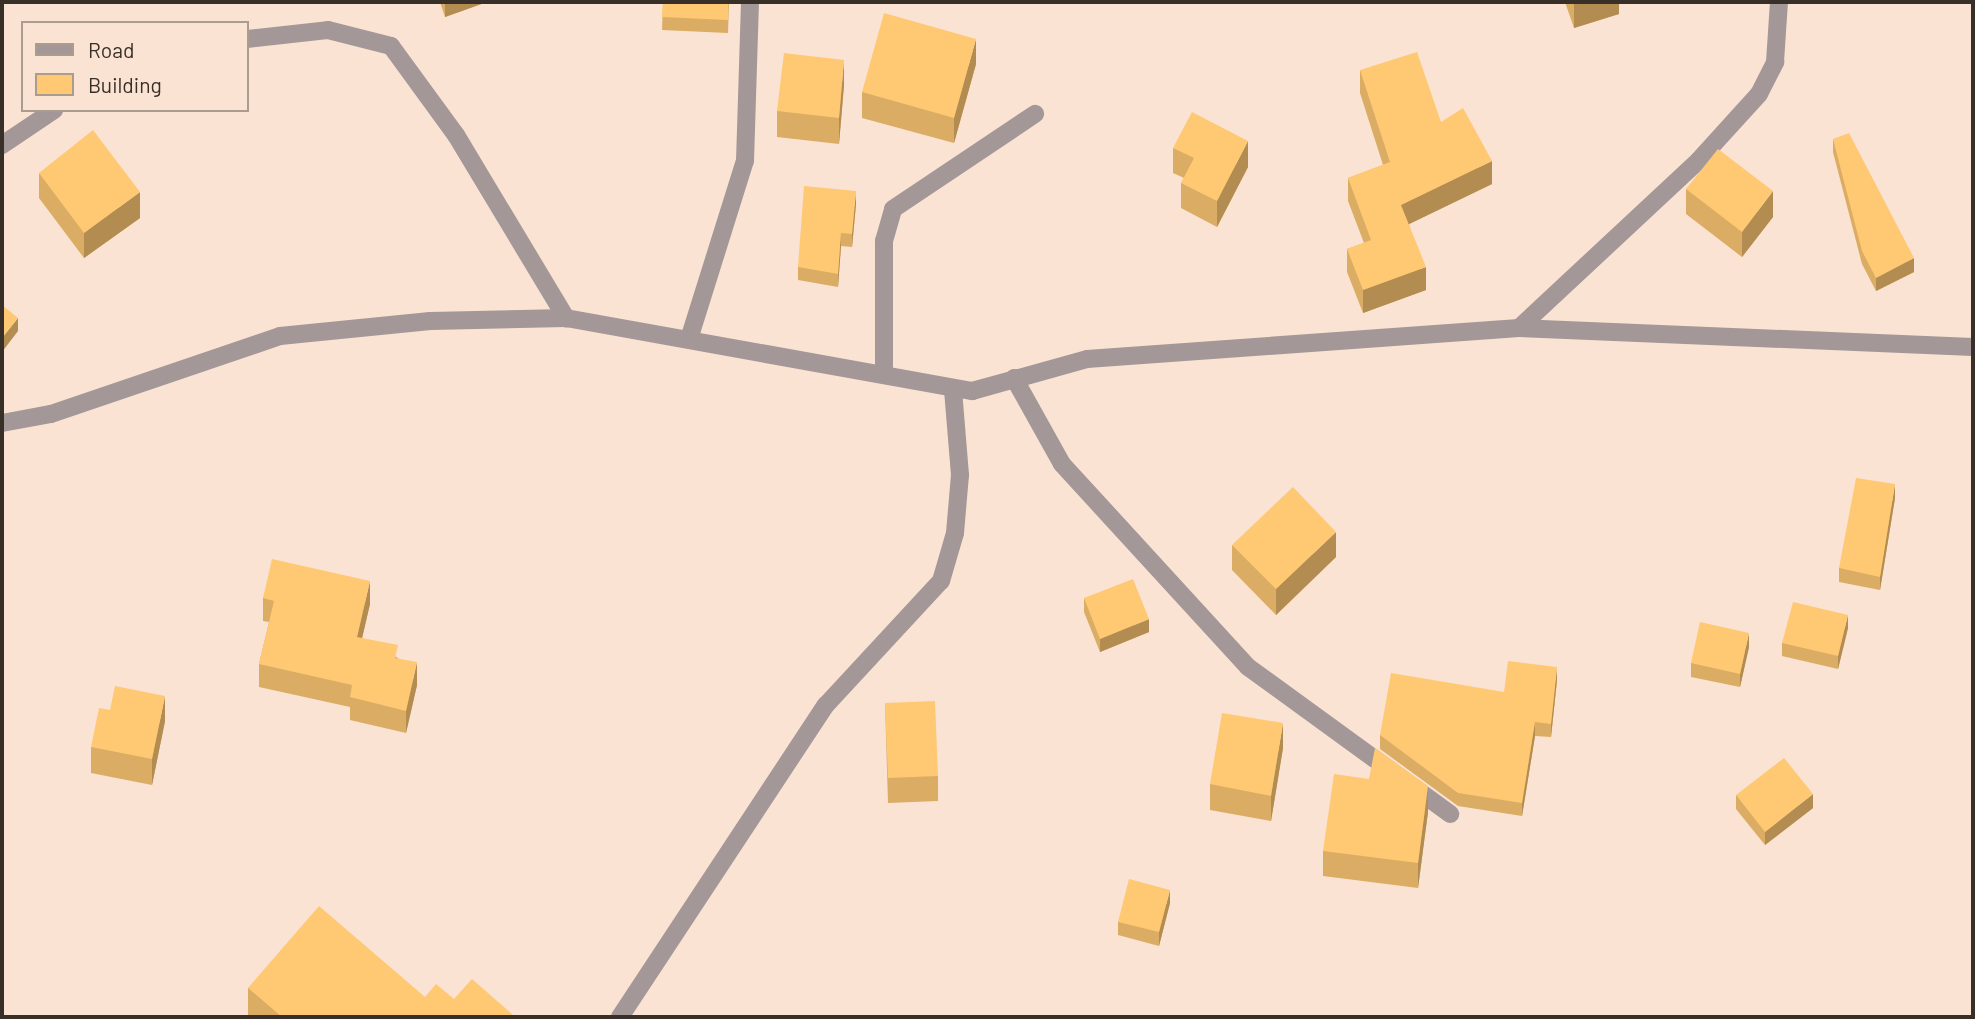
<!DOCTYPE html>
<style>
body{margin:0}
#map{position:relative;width:1975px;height:1019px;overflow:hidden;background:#fae3d3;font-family:Barlow,sans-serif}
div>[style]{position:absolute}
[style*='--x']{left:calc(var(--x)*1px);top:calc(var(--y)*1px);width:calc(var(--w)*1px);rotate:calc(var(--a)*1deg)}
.minor>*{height:18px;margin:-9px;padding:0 9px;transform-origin:9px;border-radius:9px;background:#a49798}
.wall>*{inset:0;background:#dbac63}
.shaded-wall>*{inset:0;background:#b28c50}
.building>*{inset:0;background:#ffc873}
span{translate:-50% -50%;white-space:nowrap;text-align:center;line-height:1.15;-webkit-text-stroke:7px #fae3d3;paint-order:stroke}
.frame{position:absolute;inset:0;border:4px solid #382f29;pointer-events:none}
.legend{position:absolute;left:21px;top:21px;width:228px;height:91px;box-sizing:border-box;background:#fae3d3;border:2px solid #ac9b8f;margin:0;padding:9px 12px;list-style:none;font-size:21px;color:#382f29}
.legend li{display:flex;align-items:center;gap:14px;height:35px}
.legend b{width:35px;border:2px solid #ac9b8f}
</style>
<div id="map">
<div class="minor">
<i style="--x:247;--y:39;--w:81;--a:-6.3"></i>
<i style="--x:328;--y:30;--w:65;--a:14.3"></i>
<i style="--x:391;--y:46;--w:110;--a:53.9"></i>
<i style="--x:456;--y:135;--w:214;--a:59"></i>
<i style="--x:2;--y:145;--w:63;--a:-33.9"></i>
<i style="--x:1519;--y:328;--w:246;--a:-43"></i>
<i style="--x:1699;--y:160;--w:89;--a:-47.7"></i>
<i style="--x:1759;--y:94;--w:36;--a:-63"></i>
<i style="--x:1775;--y:62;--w:60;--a:-86.2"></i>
<i style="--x:690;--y:336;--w:183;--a:-72.6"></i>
<i style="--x:745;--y:161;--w:159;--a:-88.2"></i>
<i style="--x:884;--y:372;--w:131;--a:-90"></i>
<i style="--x:884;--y:241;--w:33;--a:-74"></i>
<i style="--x:893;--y:209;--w:171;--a:-33.8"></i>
<i style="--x:1014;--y:378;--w:98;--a:60.8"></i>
<i style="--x:1062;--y:464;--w:275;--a:47.5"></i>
<i style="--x:1248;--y:667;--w:250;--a:36"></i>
<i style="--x:2;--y:423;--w:50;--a:-10.4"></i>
<i style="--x:51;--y:414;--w:242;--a:-18.8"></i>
<i style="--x:280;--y:336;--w:151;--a:-5.7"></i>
<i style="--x:430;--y:321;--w:136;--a:-1.3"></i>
<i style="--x:566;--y:318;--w:413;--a:10.2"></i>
<i style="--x:972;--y:391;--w:119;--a:-15.5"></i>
<i style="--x:1087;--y:359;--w:433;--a:-4.1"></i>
<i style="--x:1519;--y:328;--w:454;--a:2.4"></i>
<i style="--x:620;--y:1017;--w:374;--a:-56.6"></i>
<i style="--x:826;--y:705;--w:169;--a:-47.2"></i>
<i style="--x:941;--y:581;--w:50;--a:-73.7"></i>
<i style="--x:955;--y:533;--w:58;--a:-85.1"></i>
<i style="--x:960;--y:475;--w:86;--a:-94.7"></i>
</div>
<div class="wall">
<i style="clip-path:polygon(440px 2px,487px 2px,445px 17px)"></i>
<i style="clip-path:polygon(663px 2px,729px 2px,728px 33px,662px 30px)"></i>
<i style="clip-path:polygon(1565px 2px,1619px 2px,1619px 14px,1574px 28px)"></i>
<i style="clip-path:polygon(976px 64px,954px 143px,862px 118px,862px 92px)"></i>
<i style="clip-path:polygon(1360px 70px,1441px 122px,1492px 184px,1409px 224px,1426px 290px,1363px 313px,1347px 272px,1347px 249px,1364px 243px,1348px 201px,1348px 178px,1383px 165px,1360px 93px)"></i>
<i style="clip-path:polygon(844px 85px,839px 144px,777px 137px,777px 111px)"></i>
<i style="clip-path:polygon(1833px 139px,1914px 272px,1876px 291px,1862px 264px,1833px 152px)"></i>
<i style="clip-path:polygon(1173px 148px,1248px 167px,1217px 227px,1181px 208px,1181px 183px,1184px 178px,1173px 173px)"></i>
<i style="clip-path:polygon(39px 173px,140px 218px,84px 258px,39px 198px)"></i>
<i style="clip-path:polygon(1686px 189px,1773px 217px,1742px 257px,1686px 214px)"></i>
<i style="clip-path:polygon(856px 204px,852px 247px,841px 246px,838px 287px,798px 280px,798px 267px)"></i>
<i style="clip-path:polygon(1895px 498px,1880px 590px,1839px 582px,1839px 568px)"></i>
<i style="clip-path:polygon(1232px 545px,1336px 557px,1276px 615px,1232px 570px)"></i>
<i style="clip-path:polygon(263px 598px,370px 604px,362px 638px,398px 658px,417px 685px,406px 733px,350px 720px,350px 707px,259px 687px,259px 664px,269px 622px,263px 621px)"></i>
<i style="clip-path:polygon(1084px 598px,1149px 632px,1100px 652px,1084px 612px)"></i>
<i style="clip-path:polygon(1848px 628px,1838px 669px,1782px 656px,1782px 643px)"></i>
<i style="clip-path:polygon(1749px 647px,1740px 687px,1691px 677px,1691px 663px)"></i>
<i style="clip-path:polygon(1557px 680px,1551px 737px,1535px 736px,1522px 816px,1458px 806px,1380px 749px,1380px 735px,1504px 692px)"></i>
<i style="clip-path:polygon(885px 703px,938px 776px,938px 801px,888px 803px)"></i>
<i style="clip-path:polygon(165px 721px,152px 785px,91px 773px,91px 747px)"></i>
<i style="clip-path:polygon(1283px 748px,1271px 821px,1210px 810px,1210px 784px)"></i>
<i style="clip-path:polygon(1369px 779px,1428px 812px,1418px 888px,1323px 876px,1323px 851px)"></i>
<i style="clip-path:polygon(1736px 795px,1813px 808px,1765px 845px,1736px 809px)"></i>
<i style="clip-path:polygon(1170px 903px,1159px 946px,1118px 935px,1118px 922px)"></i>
<i style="clip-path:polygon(248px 988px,454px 999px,513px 1017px,248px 1017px)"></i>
</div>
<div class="shaded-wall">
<i style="clip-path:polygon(445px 2px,487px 2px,445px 17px)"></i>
<i style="clip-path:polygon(1574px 2px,1619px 2px,1619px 14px,1574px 28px)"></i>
<i style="clip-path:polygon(976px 39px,976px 64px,954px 143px,954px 118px)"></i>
<i style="clip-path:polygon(844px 60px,844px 85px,839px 144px,839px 118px)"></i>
<i style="clip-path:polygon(1248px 141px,1248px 167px,1217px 227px,1217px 201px)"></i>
<i style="clip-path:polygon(1492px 161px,1492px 184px,1401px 228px,1401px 205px)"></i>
<i style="clip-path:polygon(856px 191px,856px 204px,852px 247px,852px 234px)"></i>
<i style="clip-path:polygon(1773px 191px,1773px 217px,1742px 257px,1742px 232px)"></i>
<i style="clip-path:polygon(140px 192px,140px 218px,84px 258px,84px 233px)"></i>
<i style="clip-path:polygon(841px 233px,841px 246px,838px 287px,838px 274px)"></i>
<i style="clip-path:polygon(1914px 258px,1914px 272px,1876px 291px,1876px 278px)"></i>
<i style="clip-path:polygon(1426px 267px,1426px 290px,1363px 313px,1363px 290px)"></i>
<i style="clip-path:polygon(18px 318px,18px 331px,2px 352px,2px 338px)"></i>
<i style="clip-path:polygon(1895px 484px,1895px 498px,1880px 590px,1880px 577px)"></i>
<i style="clip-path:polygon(1336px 532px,1336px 557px,1276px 615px,1276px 589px)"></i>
<i style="clip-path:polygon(370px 581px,370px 604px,357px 660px,357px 637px)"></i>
<i style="clip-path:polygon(1848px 615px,1848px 628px,1838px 669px,1838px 656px)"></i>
<i style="clip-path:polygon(1149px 619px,1149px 632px,1100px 652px,1100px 639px)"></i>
<i style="clip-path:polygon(1749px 633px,1749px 647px,1740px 687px,1740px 674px)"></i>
<i style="clip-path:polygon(417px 662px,417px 685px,406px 733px,406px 711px)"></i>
<i style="clip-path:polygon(1557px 667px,1557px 680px,1551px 737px,1551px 724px)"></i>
<i style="clip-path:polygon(165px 696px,165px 721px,152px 785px,152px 759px)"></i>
<i style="clip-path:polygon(1535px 722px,1535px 736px,1522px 816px,1522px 803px)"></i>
<i style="clip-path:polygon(1283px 723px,1283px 748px,1271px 821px,1271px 796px)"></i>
<i style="clip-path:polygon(1428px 786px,1428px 812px,1418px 888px,1418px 863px)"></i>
<i style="clip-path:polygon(1813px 794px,1813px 808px,1765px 845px,1765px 832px)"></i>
<i style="clip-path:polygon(1170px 890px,1170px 903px,1159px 946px,1159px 932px)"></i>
</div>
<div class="building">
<i style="clip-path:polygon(663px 2px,728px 2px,728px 20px,662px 17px)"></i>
<i style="clip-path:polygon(884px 13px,976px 39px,954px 118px,862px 92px)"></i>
<i style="clip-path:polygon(1417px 52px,1441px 122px,1463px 108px,1492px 161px,1401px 205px,1426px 267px,1363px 290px,1347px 249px,1371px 240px,1348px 178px,1390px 162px,1360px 70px)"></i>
<i style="clip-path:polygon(784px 53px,844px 60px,839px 118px,777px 111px)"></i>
<i style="clip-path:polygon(1192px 112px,1248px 141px,1217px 201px,1181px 183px,1194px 158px,1173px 148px)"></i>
<i style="clip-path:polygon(93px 130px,140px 192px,84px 233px,39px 173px)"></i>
<i style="clip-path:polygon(1849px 133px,1914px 258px,1876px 278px,1862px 251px,1833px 139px)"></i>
<i style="clip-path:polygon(1718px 149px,1773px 191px,1742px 232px,1686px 189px)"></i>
<i style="clip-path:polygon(804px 186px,856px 191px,852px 234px,841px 233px,838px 274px,798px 267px)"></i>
<i style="clip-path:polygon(2px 305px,18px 318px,2px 338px)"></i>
<i style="clip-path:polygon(1856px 478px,1895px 484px,1880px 577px,1839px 568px)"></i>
<i style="clip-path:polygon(1293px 487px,1336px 532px,1276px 589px,1232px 545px)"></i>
<i style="clip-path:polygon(272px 559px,370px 581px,357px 637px,398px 645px,395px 658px,417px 662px,406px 711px,350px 697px,352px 685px,259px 664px,274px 601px,263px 598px)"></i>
<i style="clip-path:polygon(1133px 579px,1149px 619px,1100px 639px,1084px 598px)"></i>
<i style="clip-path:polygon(1793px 602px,1848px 615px,1838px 656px,1782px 643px)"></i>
<i style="clip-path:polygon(1700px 622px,1749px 633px,1740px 674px,1691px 663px)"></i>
<i style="clip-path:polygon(1508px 661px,1557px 667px,1551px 724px,1535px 722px,1522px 803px,1458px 793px,1380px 735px,1391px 673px,1504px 692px)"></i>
<i style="clip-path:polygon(115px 686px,165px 696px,152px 759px,91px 747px,99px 708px,110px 710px)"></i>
<i style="clip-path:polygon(935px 701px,938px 776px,888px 778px,885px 703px)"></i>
<i style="clip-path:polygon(1222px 713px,1283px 723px,1271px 796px,1210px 784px)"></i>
<i style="clip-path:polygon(1375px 748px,1428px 786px,1418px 863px,1323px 851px,1334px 774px,1369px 779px)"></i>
<i style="clip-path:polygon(1784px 758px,1813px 794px,1765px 832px,1736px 795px)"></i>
<i style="clip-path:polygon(1129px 879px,1170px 890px,1159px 932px,1118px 922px)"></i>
<i style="clip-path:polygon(319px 906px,425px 997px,436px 984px,454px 999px,472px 979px,513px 1015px,511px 1017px,282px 1017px,248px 988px)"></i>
</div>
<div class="frame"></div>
<ul class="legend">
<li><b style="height:9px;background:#a49798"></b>Road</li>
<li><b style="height:19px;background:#ffc873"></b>Building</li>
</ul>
</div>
